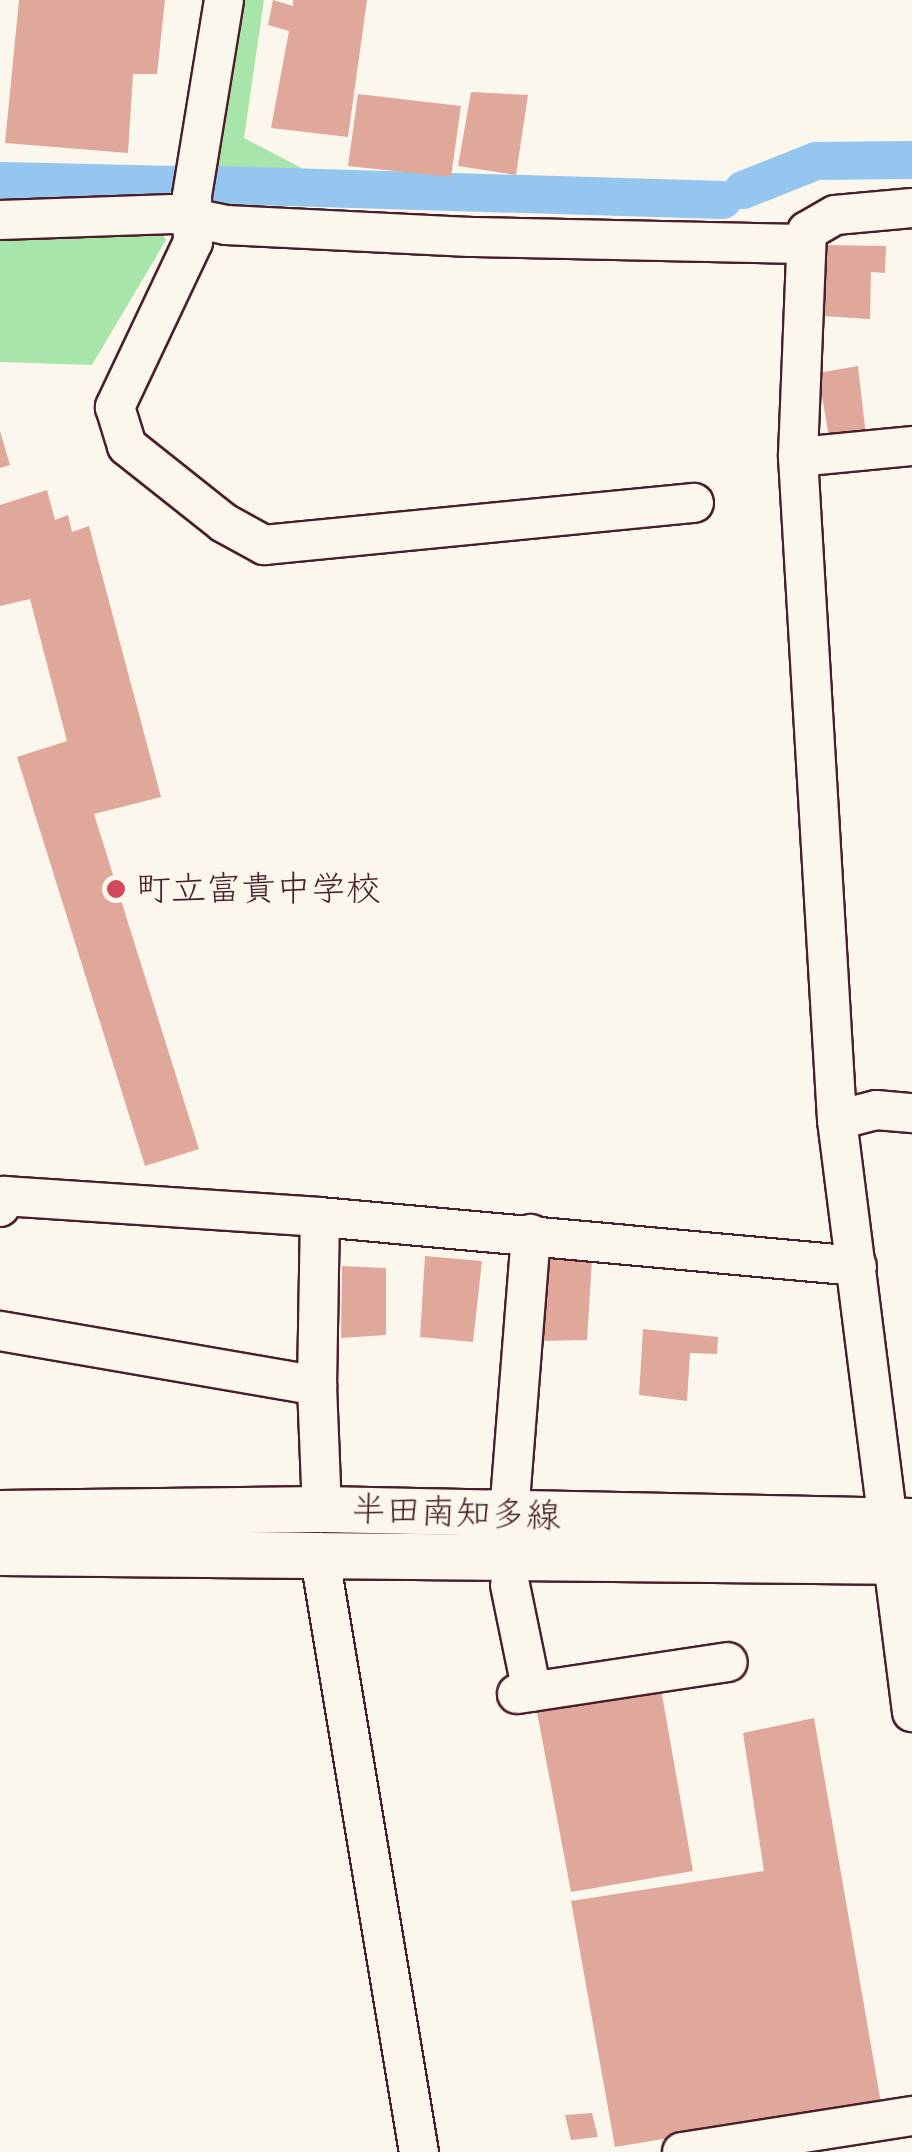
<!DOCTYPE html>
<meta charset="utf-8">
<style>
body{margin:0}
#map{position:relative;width:912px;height:2152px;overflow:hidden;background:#fbf7ec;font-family:Caveat,"Klee One",sans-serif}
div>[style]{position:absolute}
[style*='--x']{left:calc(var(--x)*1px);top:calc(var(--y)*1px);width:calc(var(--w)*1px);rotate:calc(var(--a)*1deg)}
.green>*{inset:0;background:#a8e5ab}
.canal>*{height:38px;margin:-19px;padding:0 19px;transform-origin:19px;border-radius:19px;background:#94c6f0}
.building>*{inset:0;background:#e0a89a}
.roads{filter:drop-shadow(2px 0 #4a1f2b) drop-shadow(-2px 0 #4a1f2b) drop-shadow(0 2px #4a1f2b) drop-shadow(0 -2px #4a1f2b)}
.minor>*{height:38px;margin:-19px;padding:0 19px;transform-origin:19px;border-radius:19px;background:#fbf7ec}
.major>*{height:45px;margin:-22.5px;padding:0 22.5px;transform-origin:22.5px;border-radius:22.5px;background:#fbf7ec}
.dots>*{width:28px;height:28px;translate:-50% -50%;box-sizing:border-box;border:5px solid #fbf7ec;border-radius:50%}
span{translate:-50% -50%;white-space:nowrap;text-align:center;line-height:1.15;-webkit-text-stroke:8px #fbf7ec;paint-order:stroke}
.poi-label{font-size:35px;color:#4a1f2b}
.left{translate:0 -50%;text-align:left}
.street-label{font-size:35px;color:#4a1f2b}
</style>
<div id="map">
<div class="green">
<i style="clip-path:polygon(239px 0,264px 0,244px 138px,317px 176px,211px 172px)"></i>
<i style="clip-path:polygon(158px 227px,166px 240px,92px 365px,0 362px,0 233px)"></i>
</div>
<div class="canal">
<i style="--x:3;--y:181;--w:174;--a:1.3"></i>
<i style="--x:218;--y:185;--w:505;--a:1.7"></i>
<i style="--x:743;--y:190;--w:79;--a:-21.7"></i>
<i style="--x:816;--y:161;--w:96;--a:-0.6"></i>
</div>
<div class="building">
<i style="clip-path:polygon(19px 0,165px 0,157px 74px,133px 74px,128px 153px,5px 143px)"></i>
<i style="clip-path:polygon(273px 0,293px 6px,293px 0,367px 0,348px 137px,271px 128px,289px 31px,268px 25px)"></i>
<i style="clip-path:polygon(471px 92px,528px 95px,516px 175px,458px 166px)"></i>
<i style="clip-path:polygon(358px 94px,461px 106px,451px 177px,348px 166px)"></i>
<i style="clip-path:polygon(823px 245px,886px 246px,885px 273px,871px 272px,870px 319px,822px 316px)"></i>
<i style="clip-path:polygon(858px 366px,866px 436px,829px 437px,818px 373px)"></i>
<i style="clip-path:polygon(0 431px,10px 465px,0 468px)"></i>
<i style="clip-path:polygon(47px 490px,55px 520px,68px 515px,72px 532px,89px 526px,161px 797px,94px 814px,199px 1149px,145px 1166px,17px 757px,67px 741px,30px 599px,0 606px,0 505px)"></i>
<i style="clip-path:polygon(425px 1256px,482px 1261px,473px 1342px,420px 1337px)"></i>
<i style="clip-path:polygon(547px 1257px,592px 1259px,587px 1340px,542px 1341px)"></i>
<i style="clip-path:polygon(342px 1266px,386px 1268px,386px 1335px,341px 1338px)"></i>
<i style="clip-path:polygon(643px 1329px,718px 1337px,717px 1354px,690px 1353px,687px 1401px,639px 1395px)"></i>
<i style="clip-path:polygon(661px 1689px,693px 1871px,571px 1892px,537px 1712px)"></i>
<i style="clip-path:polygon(814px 1718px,881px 2103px,615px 2147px,571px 1901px,764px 1871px,743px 1733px)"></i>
<i style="clip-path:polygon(592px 2113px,598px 2137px,571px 2140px,565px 2115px)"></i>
</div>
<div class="roads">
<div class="minor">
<i style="--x:224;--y:0;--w:199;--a:99.3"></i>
<i style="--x:192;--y:196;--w:46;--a:88.8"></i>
<i style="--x:193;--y:242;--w:183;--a:115.3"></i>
<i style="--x:115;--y:407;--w:41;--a:72.9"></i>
<i style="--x:127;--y:446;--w:124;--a:38.4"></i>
<i style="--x:224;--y:523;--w:46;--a:28.8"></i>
<i style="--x:264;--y:545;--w:432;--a:-5.6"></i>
<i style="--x:912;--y:208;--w:77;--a:174.8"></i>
<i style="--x:835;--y:215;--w:32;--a:150"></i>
<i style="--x:807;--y:231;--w:226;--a:92.3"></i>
<i style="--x:798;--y:457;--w:664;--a:86.63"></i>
<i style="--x:837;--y:1120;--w:597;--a:82.78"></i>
<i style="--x:0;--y:220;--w:173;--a:-2"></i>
<i style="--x:173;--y:214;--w:54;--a:11.7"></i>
<i style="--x:226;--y:225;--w:244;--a:2.8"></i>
<i style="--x:470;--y:237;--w:336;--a:1.2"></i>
<i style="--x:798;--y:457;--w:115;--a:-5.5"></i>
<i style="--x:837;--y:1120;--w:40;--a:-14.4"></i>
<i style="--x:876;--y:1110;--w:36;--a:5"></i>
<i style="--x:0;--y:1207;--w:12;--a:-70"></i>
<i style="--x:4;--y:1196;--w:317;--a:3.8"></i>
<i style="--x:320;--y:1217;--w:539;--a:5.21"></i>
<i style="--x:0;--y:1331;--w:322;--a:9.8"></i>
<i style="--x:317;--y:1386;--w:123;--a:87.7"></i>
<i style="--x:317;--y:1386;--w:169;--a:-89"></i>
<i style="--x:509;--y:1514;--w:281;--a:-85.5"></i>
<i style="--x:319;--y:1552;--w:608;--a:80.54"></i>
<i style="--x:510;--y:1585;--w:109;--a:78.4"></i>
<i style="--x:517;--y:1694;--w:213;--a:-8.6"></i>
<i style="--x:682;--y:2152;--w:233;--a:-8.9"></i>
</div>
<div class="major">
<i style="--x:0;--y:1513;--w:322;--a:-0.7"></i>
<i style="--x:322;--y:1509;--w:590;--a:1.17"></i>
<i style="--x:0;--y:1552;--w:912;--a:0.57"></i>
</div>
</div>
<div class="dots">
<i style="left:116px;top:889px;background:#d1495b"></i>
</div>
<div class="poi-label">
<span class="left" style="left:136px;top:889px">町立富貴中学校</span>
</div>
<div class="street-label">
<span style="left:456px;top:1513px;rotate:2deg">半田南知多線</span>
</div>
</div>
